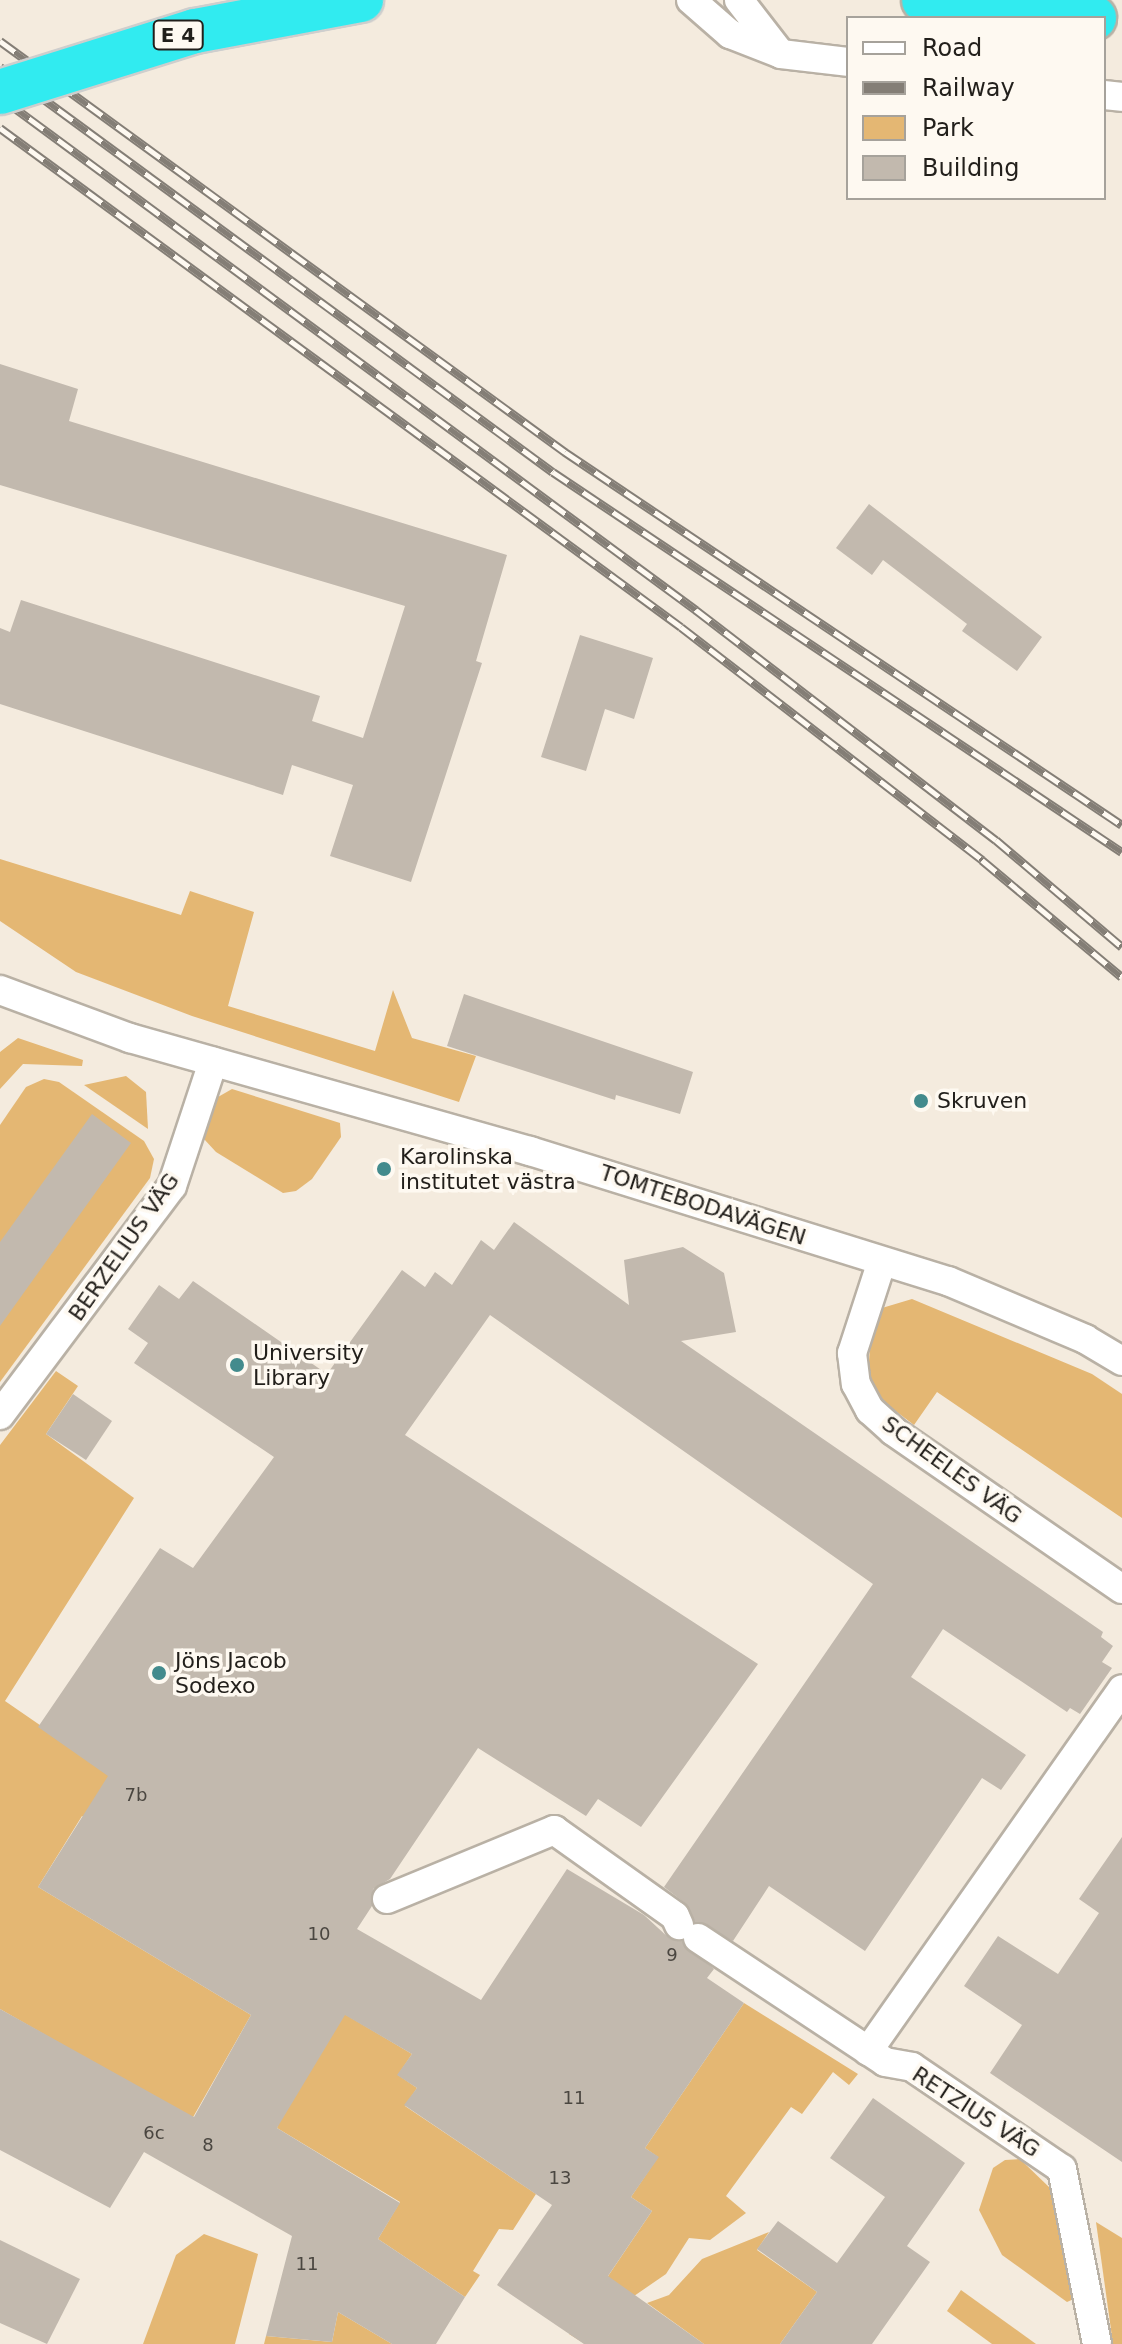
<!DOCTYPE html>
<meta charset="utf-8">
<style>
body{margin:0}
#map{position:relative;width:1122px;height:2344px;overflow:hidden;background:#f4ebde;font-family:"DejaVu Sans",sans-serif}
div>[style]{position:absolute}
[style*='--x']{left:calc(var(--x)*1px);top:calc(var(--y)*1px);width:calc(var(--w)*1px);rotate:calc(var(--a)*1deg)}
.green>*{inset:0;background:#e4b773}
.building>*{inset:0;background:#c2b9ae}
.roads{filter:drop-shadow(2px 0 #b9b1a5) drop-shadow(-2px 0 #b9b1a5) drop-shadow(0 2px #b9b1a5) drop-shadow(0 -2px #b9b1a5)}
.minor>*{height:28px;margin:-14px;padding:0 14px;transform-origin:14px;border-radius:14px;background:#fff}
.motorway>*{height:44px;margin:-22px;padding:0 22px;transform-origin:22px;border-radius:22px;background:#31ebf0}
.rail>*{height:9px;margin-top:-4.5px;transform-origin:0;background:repeating-linear-gradient(90deg,#fef9f1 0 18px,#847e76 0 36px);box-sizing:border-box;border-block:2px solid #847e76}
.bridges{filter:drop-shadow(2px 0 #cececd) drop-shadow(-2px 0 #cececd) drop-shadow(0 2px #cececd) drop-shadow(0 -2px #cececd)}
.motorway-bridge>*{height:44px;margin:-22px;padding:0 22px;transform-origin:22px;border-radius:22px;background:#31ebf0}
.dots>*{width:22px;height:22px;translate:-50% -50%;box-sizing:border-box;border:4px solid #fef9f1;border-radius:50%}
span{translate:-50% -50%;white-space:nowrap;text-align:center;line-height:1.15;-webkit-text-stroke:7px #fef9f1;paint-order:stroke}
.number-label{font-size:18px;color:#4a4640}
.number-label span{-webkit-text-stroke-width:0}
.shield-label span{padding:2px 6px;background:#fef9f1;border:2px solid;border-radius:6px;-webkit-text-stroke-width:0}
.shield-label{font-size:20px;color:#221f1b;font-weight:700}
.poi-label{font-size:22px;color:#221f1b}
.left{translate:0 -50%;text-align:left}
.street-label{font-size:22px;color:#221f1b}
.legend{position:absolute;left:846px;top:16px;width:260px;height:184px;box-sizing:border-box;background:#fef9f1;border:2px solid #a6a29b;margin:0;padding:10px 14px;list-style:none;font-size:24px;color:#221f1b}
.legend li{display:flex;align-items:center;gap:16px;height:40px}
.legend b{width:40px;border:2px solid #a6a29b}
</style>
<div id="map">
<div class="green">
<i style="clip-path:polygon(0 859px,181px 915px,190px 891px,254px 912px,228px 1006px,375px 1051px,393px 990px,412px 1038px,476px 1056px,459px 1102px,192px 1016px,76px 972px,0 921px)"></i>
<i style="clip-path:polygon(18px 1038px,83px 1060px,82px 1066px,23px 1064px,0 1089px,0 1052px)"></i>
<i style="clip-path:polygon(126px 1076px,146px 1092px,148px 1129px,84px 1085px)"></i>
<i style="clip-path:polygon(44px 1079px,59px 1082px,144px 1141px,154px 1159px,150px 1178px,0 1382px,0 1125px,26px 1087px)"></i>
<i style="clip-path:polygon(232px 1089px,340px 1123px,341px 1137px,312px 1179px,296px 1191px,283px 1193px,216px 1152px,204px 1139px,218px 1097px)"></i>
<i style="clip-path:polygon(912px 1299px,1092px 1374px,1122px 1394px,1122px 1518px,937px 1392px,914px 1425px,881px 1400px,868px 1378px,872px 1311px)"></i>
<i style="clip-path:polygon(56px 1371px,78px 1386px,46px 1434px,134px 1498px,5px 1701px,304px 1907px,285px 1937px,82px 1816px,38px 1887px,251px 2015px,192px 2119px,0 2009px,0 1445px)"></i>
<i style="clip-path:polygon(321px 2000px,412px 2054px,398px 2075px,417px 2088px,405px 2106px,536px 2194px,513px 2230px,499px 2229px,473px 2271px,480px 2275px,465px 2297px,378px 2239px,400px 2202px,277px 2128px)"></i>
<i style="clip-path:polygon(744px 2003px,858px 2074px,849px 2085px,833px 2072px,802px 2114px,791px 2107px,726px 2196px,746px 2213px,710px 2240px,689px 2238px,666px 2274px,621px 2305px,585px 2344px,569px 2334px,652px 2211px,631px 2197px,658px 2157px,645px 2148px)"></i>
<i style="clip-path:polygon(1020px 2159px,1050px 2188px,1060px 2212px,1076px 2298px,1067px 2302px,1002px 2255px,979px 2210px,993px 2168px,1005px 2160px)"></i>
<i style="clip-path:polygon(1096px 2222px,1122px 2238px,1122px 2344px,1113px 2344px)"></i>
<i style="clip-path:polygon(769px 2232px,757px 2250px,817px 2292px,780px 2344px,704px 2344px,647px 2303px,669px 2295px,702px 2259px)"></i>
<i style="clip-path:polygon(204px 2234px,258px 2254px,235px 2344px,143px 2344px,176px 2255px)"></i>
<i style="clip-path:polygon(961px 2290px,1036px 2344px,992px 2344px,947px 2311px)"></i>
<i style="clip-path:polygon(338px 2312px,392px 2344px,264px 2344px,266px 2336px,332px 2342px)"></i>
</div>
<div class="building">
<i style="clip-path:polygon(0 364px,78px 389px,69px 421px,507px 555px,476px 661px,482px 663px,411px 882px,330px 856px,353px 785px,292px 765px,283px 795px,0 704px,0 628px,10px 632px,21px 600px,320px 696px,312px 721px,363px 738px,405px 606px,0 485px)"></i>
<i style="clip-path:polygon(869px 504px,1042px 637px,1017px 671px,962px 631px,967px 624px,883px 560px,872px 575px,836px 548px)"></i>
<i style="clip-path:polygon(580px 635px,653px 658px,634px 719px,605px 709px,586px 771px,541px 757px)"></i>
<i style="clip-path:polygon(464px 994px,693px 1072px,680px 1114px,616px 1095px,615px 1100px,447px 1046px)"></i>
<i style="clip-path:polygon(92px 1114px,131px 1143px,0 1326px,0 1242px)"></i>
<i style="clip-path:polygon(514px 1222px,629px 1305px,624px 1260px,683px 1247px,724px 1273px,736px 1332px,681px 1341px,1103px 1632px,1101px 1637px,1113px 1646px,1102px 1662px,1112px 1668px,1080px 1714px,1070px 1708px,1067px 1712px,943px 1629px,911px 1677px,1026px 1755px,1001px 1790px,982px 1778px,865px 1951px,769px 1886px,733px 1941px,695px 1922px,685px 1903px,664px 1887px,873px 1584px,490px 1315px,405px 1435px,758px 1664px,641px 1827px,598px 1799px,586px 1816px,478px 1748px,390px 1879px,373px 1889px,372px 1906px,357px 1929px,481px 2000px,567px 1869px,644px 1915px,670px 1939px,682px 1941px,714px 1969px,707px 1978px,744px 2003px,645px 2148px,659px 2157px,631px 2197px,652px 2211px,608px 2276px,704px 2344px,584px 2344px,497px 2285px,552px 2205px,404px 2105px,417px 2088px,397px 2075px,412px 2054px,345px 2015px,277px 2128px,400px 2203px,378px 2239px,465px 2297px,436px 2344px,392px 2344px,338px 2312px,332px 2342px,266px 2336px,292px 2236px,144px 2152px,110px 2208px,0 2150px,0 2009px,194px 2117px,251px 2015px,38px 1887px,108px 1776px,38px 1727px,160px 1548px,193px 1568px,274px 1457px,134px 1363px,148px 1343px,128px 1329px,159px 1285px,179px 1299px,193px 1281px,327px 1374px,402px 1270px,425px 1287px,435px 1272px,452px 1285px,481px 1240px,494px 1250px)"></i>
<i style="clip-path:polygon(73px 1394px,112px 1421px,86px 1460px,46px 1434px)"></i>
<i style="clip-path:polygon(1122px 1837px,1122px 2162px,990px 2073px,1022px 2025px,964px 1986px,998px 1936px,1058px 1974px,1099px 1913px,1079px 1899px)"></i>
<i style="clip-path:polygon(873px 2098px,965px 2163px,907px 2246px,930px 2262px,872px 2344px,780px 2344px,817px 2292px,757px 2249px,778px 2221px,837px 2263px,885px 2197px,830px 2158px)"></i>
<i style="clip-path:polygon(0 2240px,80px 2279px,47px 2344px,0 2323px)"></i>
</div>
<div class="roads">
<div class="minor">
<i style="--x:691;--y:0;--w:52;--a:41.1"></i>
<i style="--x:730;--y:34;--w:55;--a:21.4"></i>
<i style="--x:781;--y:54;--w:67;--a:6.8"></i>
<i style="--x:739;--y:0;--w:67;--a:52.3"></i>
<i style="--x:1104;--y:95;--w:18;--a:6"></i>
<i style="--x:0;--y:990;--w:139;--a:20.3"></i>
<i style="--x:130;--y:1038;--w:416;--a:15.8"></i>
<i style="--x:530;--y:1151;--w:438;--a:17.3"></i>
<i style="--x:948;--y:1281;--w:149;--a:22.9"></i>
<i style="--x:1085;--y:1339;--w:43;--a:30.7"></i>
<i style="--x:881;--y:1264;--w:94;--a:108"></i>
<i style="--x:852;--y:1353;--w:31;--a:83"></i>
<i style="--x:856;--y:1384;--w:30;--a:62"></i>
<i style="--x:870;--y:1410;--w:31;--a:42"></i>
<i style="--x:893;--y:1431;--w:278;--a:34.6"></i>
<i style="--x:0;--y:1415;--w:286;--a:-53.1"></i>
<i style="--x:172;--y:1186;--w:131;--a:-71.7"></i>
<i style="--x:387;--y:1899;--w:181;--a:-22.4"></i>
<i style="--x:554;--y:1830;--w:148;--a:35.4"></i>
<i style="--x:675;--y:1916;--w:10;--a:66"></i>
<i style="--x:698;--y:1938;--w:224;--a:33.5"></i>
<i style="--x:885;--y:2062;--w:27;--a:10"></i>
<i style="--x:912;--y:2067;--w:181;--a:34.2"></i>
<i style="--x:1062;--y:2169;--w:178;--a:78.7"></i>
<i style="--x:868;--y:2051;--w:442;--a:-54.9"></i>
</div>
<div class="motorway">
<i style="--x:924;--y:0;--w:171;--a:6"></i>
</div>
</div>
<div class="rail">
<i style="--x:0;--y:41;--w:699;--a:36.03"></i>
<i style="--x:565;--y:452;--w:670;--a:33.81"></i>
<i style="--x:0;--y:67;--w:685;--a:36.22"></i>
<i style="--x:553;--y:472;--w:684;--a:33.74"></i>
<i style="--x:0;--y:97;--w:865;--a:36.39"></i>
<i style="--x:696;--y:610;--w:378;--a:37.5"></i>
<i style="--x:996;--y:840;--w:165;--a:40.3"></i>
<i style="--x:0;--y:128;--w:844;--a:36.23"></i>
<i style="--x:681;--y:627;--w:381;--a:37.7"></i>
<i style="--x:982;--y:860;--w:182;--a:39.9"></i>
</div>
<div class="bridges">
<div class="motorway-bridge">
<i style="--x:0;--y:92;--w:204;--a:-17.4"></i>
<i style="--x:195;--y:31;--w:169;--a:-10.6"></i>
</div>
</div>
<div class="dots">
<i style="left:921px;top:1101px;background:#438b8d"></i>
<i style="left:384px;top:1169px;background:#438b8d"></i>
<i style="left:237px;top:1365px;background:#438b8d"></i>
<i style="left:159px;top:1673px;background:#438b8d"></i>
</div>
<div class="number-label">
<span style="left:136px;top:1795px">7b</span>
<span style="left:319px;top:1934px">10</span>
<span style="left:672px;top:1955px">9</span>
<span style="left:574px;top:2098px">11</span>
<span style="left:154px;top:2133px">6c</span>
<span style="left:208px;top:2145px">8</span>
<span style="left:560px;top:2178px">13</span>
<span style="left:307px;top:2264px">11</span>
</div>
<div class="shield-label">
<span style="left:178px;top:35px">E 4</span>
</div>
<div class="poi-label">
<span class="left" style="left:937px;top:1101px">Skruven</span>
<span class="left" style="left:400px;top:1169px">Karolinska<br>institutet västra</span>
<span class="left" style="left:253px;top:1365px">University<br>Library</span>
<span class="left" style="left:175px;top:1673px">Jöns Jacob<br>Sodexo</span>
</div>
<div class="street-label">
<span style="left:703px;top:1205px;rotate:18deg">TOMTEBODAVÄGEN</span>
<span style="left:124px;top:1247px;rotate:-55deg">BERZELIUS VÄG</span>
<span style="left:952px;top:1470px;rotate:36deg">SCHEELES VÄG</span>
<span style="left:976px;top:2112px;rotate:33deg">RETZIUS VÄG</span>
</div>
<ul class="legend">
<li><b style="height:10px;background:#fff"></b>Road</li>
<li><b style="height:10px;background:#847e76"></b>Railway</li>
<li><b style="height:22px;background:#e4b773"></b>Park</li>
<li><b style="height:22px;background:#c2b9ae"></b>Building</li>
</ul>
</div>
